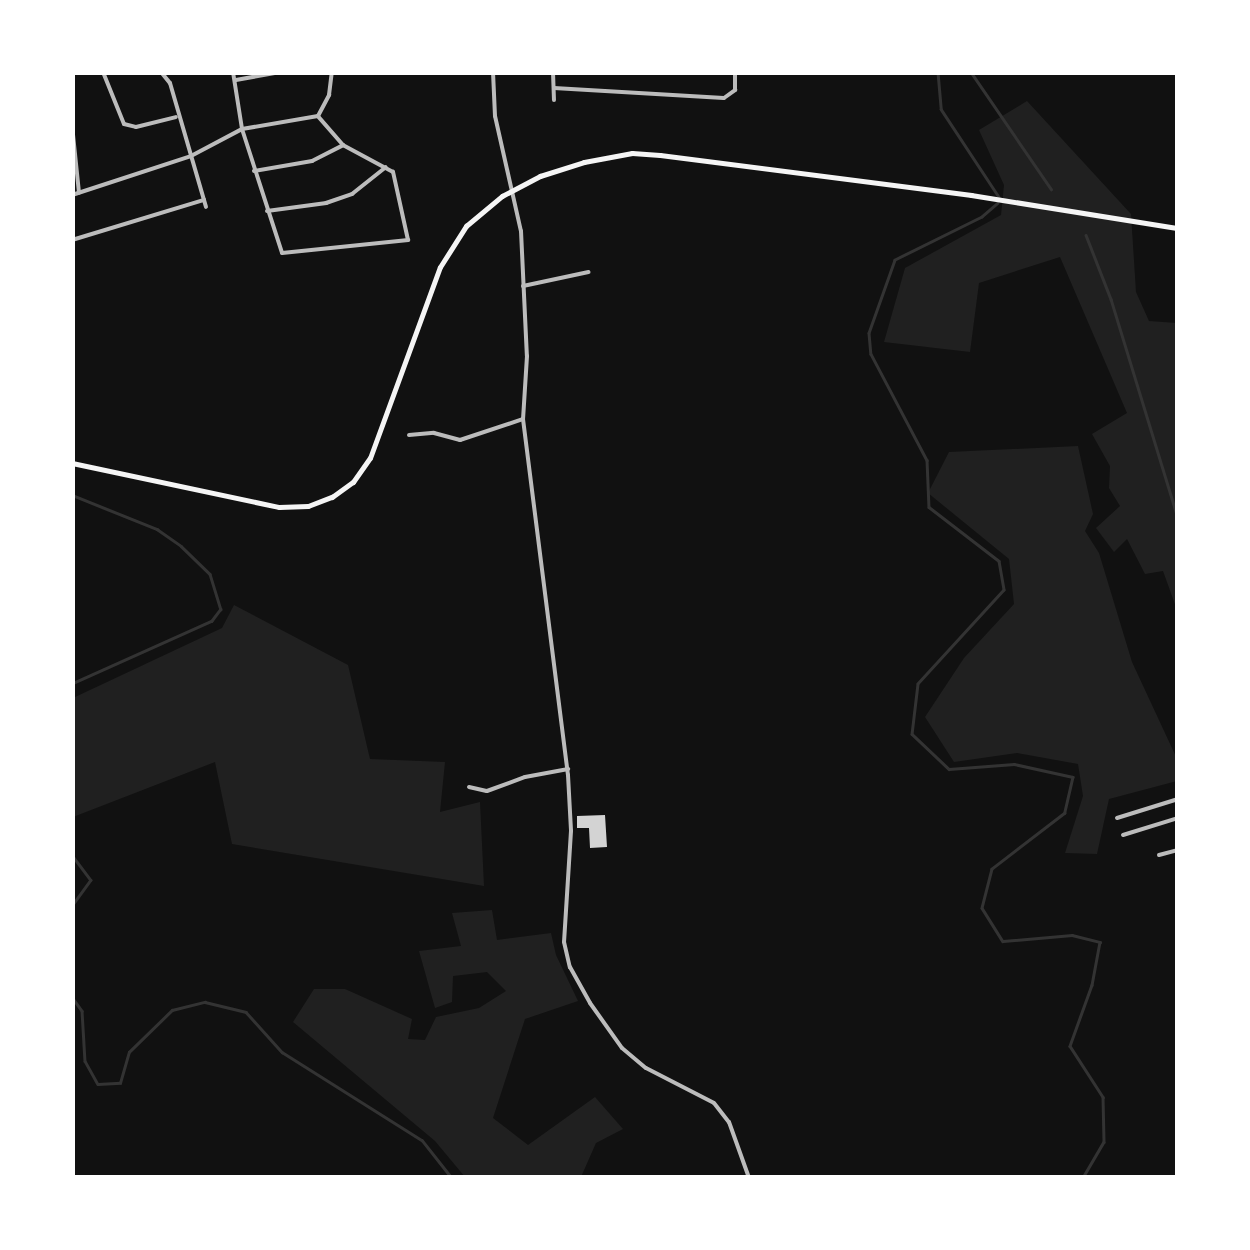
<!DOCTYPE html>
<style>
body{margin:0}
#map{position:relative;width:1250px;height:1250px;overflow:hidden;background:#111;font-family:"Exo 2",sans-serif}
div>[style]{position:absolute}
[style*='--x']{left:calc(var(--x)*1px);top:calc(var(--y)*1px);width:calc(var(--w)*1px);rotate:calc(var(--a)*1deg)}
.green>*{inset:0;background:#202020}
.stream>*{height:2.5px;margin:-1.25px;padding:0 1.25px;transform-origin:1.25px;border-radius:1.25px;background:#333}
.building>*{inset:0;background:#d3d3d3}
.minor>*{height:4px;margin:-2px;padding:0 2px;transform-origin:2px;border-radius:2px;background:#bcbcbc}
.tertiary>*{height:4px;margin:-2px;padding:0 2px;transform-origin:2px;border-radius:2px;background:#bcbcbc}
.primary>*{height:5px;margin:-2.5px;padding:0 2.5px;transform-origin:2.5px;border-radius:2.5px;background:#f5f5f5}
span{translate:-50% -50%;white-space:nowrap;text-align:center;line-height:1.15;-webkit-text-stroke:10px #fff;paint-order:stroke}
.frame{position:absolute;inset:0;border:75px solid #fff;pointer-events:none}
</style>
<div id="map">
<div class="green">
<i style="clip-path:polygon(1027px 101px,1131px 214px,1136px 292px,1149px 321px,1177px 323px,1177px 610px,1163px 571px,1145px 574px,1127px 539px,1114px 552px,1096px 528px,1120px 506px,1109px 488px,1110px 466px,1092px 434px,1127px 413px,1060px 257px,979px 283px,970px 352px,884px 342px,905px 268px,1001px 215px,1004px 185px,979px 130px)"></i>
<i style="clip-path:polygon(1078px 446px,1093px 514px,1085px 531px,1099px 553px,1132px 662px,1178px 761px,1177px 781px,1109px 799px,1097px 854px,1065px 853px,1083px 796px,1078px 764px,1017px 753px,954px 762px,925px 717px,964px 658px,1014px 604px,1009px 559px,928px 493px,949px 452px)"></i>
<i style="clip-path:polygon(234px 605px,348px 665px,370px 759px,445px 762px,440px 812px,480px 802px,484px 886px,232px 844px,215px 762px,73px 817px,73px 698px,222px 628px)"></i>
<i style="clip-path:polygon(492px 910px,497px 940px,551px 933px,556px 955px,578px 1001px,525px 1019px,493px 1118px,528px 1145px,595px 1097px,623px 1129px,596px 1143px,581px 1177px,465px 1177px,435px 1141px,293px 1022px,314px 989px,345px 989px,412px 1019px,408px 1039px,425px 1040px,436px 1017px,479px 1008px,506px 991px,487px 972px,453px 976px,452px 1002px,435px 1008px,419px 951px,461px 946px,452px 913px)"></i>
</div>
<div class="stream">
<i style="--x:938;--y:72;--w:37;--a:85"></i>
<i style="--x:941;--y:109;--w:105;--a:56.6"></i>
<i style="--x:971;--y:72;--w:142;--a:55.6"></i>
<i style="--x:998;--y:203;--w:21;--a:139"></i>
<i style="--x:982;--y:217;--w:97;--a:153.7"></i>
<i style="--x:895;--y:260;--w:77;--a:109.6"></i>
<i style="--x:869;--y:333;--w:21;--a:85"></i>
<i style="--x:871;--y:354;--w:120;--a:62.2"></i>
<i style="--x:927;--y:460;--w:47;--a:87.6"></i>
<i style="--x:929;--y:507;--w:88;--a:37.6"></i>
<i style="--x:999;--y:561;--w:29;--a:80"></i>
<i style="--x:1004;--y:590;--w:127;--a:132.5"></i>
<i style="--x:918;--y:684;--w:50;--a:96.8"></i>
<i style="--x:912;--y:734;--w:51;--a:43.4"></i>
<i style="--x:949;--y:769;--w:65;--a:-4.4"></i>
<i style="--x:1014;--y:764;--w:60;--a:12.4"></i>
<i style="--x:1073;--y:777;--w:37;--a:103"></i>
<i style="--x:1065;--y:813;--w:92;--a:142.5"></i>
<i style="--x:992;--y:869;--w:40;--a:104.4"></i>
<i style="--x:982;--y:908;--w:39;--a:58"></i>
<i style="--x:1003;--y:941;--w:69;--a:-5"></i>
<i style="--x:1072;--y:935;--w:29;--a:14"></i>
<i style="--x:1100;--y:942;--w:44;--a:100.5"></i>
<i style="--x:1092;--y:985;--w:65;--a:109.8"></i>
<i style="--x:1070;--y:1046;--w:61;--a:57.1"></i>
<i style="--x:1103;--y:1097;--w:45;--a:88.7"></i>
<i style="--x:1104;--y:1142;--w:42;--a:120.3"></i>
<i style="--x:1086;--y:235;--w:69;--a:68.7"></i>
<i style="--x:1111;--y:299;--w:229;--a:73"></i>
<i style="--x:72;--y:495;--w:92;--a:21.8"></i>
<i style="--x:157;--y:529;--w:29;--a:35"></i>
<i style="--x:181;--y:546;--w:40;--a:44"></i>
<i style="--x:210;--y:574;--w:37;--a:73"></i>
<i style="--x:221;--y:609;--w:15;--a:127"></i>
<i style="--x:212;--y:621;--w:154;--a:155.8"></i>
<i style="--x:72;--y:855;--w:31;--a:53"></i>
<i style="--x:91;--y:880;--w:32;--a:126"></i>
<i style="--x:72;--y:997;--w:17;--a:54"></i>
<i style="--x:82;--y:1011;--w:50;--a:86.6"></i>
<i style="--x:85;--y:1061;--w:26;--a:61"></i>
<i style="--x:98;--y:1084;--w:22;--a:-3"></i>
<i style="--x:120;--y:1083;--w:32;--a:-74"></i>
<i style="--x:129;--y:1052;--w:60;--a:-44.3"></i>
<i style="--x:172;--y:1010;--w:34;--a:-14"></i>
<i style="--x:205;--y:1002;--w:42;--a:13.7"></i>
<i style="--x:246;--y:1012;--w:54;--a:48"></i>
<i style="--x:282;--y:1052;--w:165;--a:32.2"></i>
<i style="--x:422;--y:1140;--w:48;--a:51.7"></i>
</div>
<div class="building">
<i style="clip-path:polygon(605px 815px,607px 847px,590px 848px,589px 828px,577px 828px,577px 816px)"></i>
</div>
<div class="minor">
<i style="--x:103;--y:72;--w:56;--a:68"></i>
<i style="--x:124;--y:124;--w:12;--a:14"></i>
<i style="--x:136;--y:127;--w:41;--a:-14"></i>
<i style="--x:161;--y:72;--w:14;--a:51"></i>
<i style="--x:170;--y:83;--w:129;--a:73.8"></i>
<i style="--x:233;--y:72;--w:58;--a:81"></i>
<i style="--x:242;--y:129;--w:130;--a:72.1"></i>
<i style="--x:282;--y:253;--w:127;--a:-5.9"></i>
<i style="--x:408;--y:240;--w:70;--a:-102.4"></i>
<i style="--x:393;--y:172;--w:57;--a:-151.6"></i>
<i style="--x:343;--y:145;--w:38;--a:-131"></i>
<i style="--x:553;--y:72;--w:28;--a:88"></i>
<i style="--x:236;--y:80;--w:45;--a:-10.3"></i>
<i style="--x:554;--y:88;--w:170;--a:3.4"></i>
<i style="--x:724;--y:98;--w:14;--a:-36"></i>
<i style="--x:735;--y:90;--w:18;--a:-90"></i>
<i style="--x:318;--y:116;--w:24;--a:-62"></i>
<i style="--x:329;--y:95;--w:23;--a:-83"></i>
<i style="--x:72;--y:125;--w:68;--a:84.1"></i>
<i style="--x:254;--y:171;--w:59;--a:-9.8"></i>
<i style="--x:312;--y:161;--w:35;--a:-27"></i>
<i style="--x:72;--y:195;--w:125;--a:-18.1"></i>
<i style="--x:191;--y:156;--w:58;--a:-27.9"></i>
<i style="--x:242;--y:129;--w:77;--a:-9.7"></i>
<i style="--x:267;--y:211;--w:60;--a:-7.7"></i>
<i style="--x:326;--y:203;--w:28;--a:-19"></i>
<i style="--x:352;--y:194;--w:43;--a:-38.5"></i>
<i style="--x:72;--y:240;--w:138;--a:-16.9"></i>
<i style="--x:523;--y:286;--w:67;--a:-12"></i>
<i style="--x:409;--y:435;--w:25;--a:-5"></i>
<i style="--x:434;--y:433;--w:27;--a:15"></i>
<i style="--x:460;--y:440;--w:66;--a:-18.4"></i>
<i style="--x:469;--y:787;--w:18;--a:13"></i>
<i style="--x:487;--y:791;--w:40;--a:-20.2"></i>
<i style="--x:525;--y:777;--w:44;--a:-10.5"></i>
<i style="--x:1117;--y:818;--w:64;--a:-17.3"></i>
<i style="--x:1123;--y:835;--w:58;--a:-17.2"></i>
<i style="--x:1159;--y:855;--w:20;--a:-15"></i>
</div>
<div class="tertiary">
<i style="--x:493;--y:72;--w:44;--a:87.4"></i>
<i style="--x:495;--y:116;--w:118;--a:77.3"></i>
<i style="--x:521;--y:231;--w:125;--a:87.3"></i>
<i style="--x:527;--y:356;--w:63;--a:93.6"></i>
<i style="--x:523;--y:419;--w:359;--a:82.8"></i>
<i style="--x:568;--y:775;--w:56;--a:86.9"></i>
<i style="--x:571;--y:831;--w:111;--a:93.6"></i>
<i style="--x:564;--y:942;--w:26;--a:77"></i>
<i style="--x:570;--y:967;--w:41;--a:60.9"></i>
<i style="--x:590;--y:1003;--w:55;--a:54.6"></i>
<i style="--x:622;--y:1048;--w:31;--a:40"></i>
<i style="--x:646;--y:1068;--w:76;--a:27.2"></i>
<i style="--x:714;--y:1103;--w:24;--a:52"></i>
<i style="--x:729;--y:1122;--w:59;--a:70.3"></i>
</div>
<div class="primary">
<i style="--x:72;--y:463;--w:212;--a:12"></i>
<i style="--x:279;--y:507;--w:29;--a:-2"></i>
<i style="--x:308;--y:506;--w:26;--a:-21"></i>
<i style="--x:332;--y:497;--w:26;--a:-36"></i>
<i style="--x:353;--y:482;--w:29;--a:-55"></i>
<i style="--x:370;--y:458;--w:203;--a:-69.9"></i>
<i style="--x:440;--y:267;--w:49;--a:-57.6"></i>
<i style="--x:466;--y:226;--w:47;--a:-39.8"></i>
<i style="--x:502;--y:196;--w:43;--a:-27.8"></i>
<i style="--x:540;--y:176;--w:46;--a:-17.7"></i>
<i style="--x:584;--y:162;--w:49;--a:-10.6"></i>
<i style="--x:632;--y:153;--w:28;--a:4"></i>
<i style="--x:660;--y:155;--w:314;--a:7.3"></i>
<i style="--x:971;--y:195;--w:210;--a:9.1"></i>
</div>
<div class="frame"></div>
</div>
